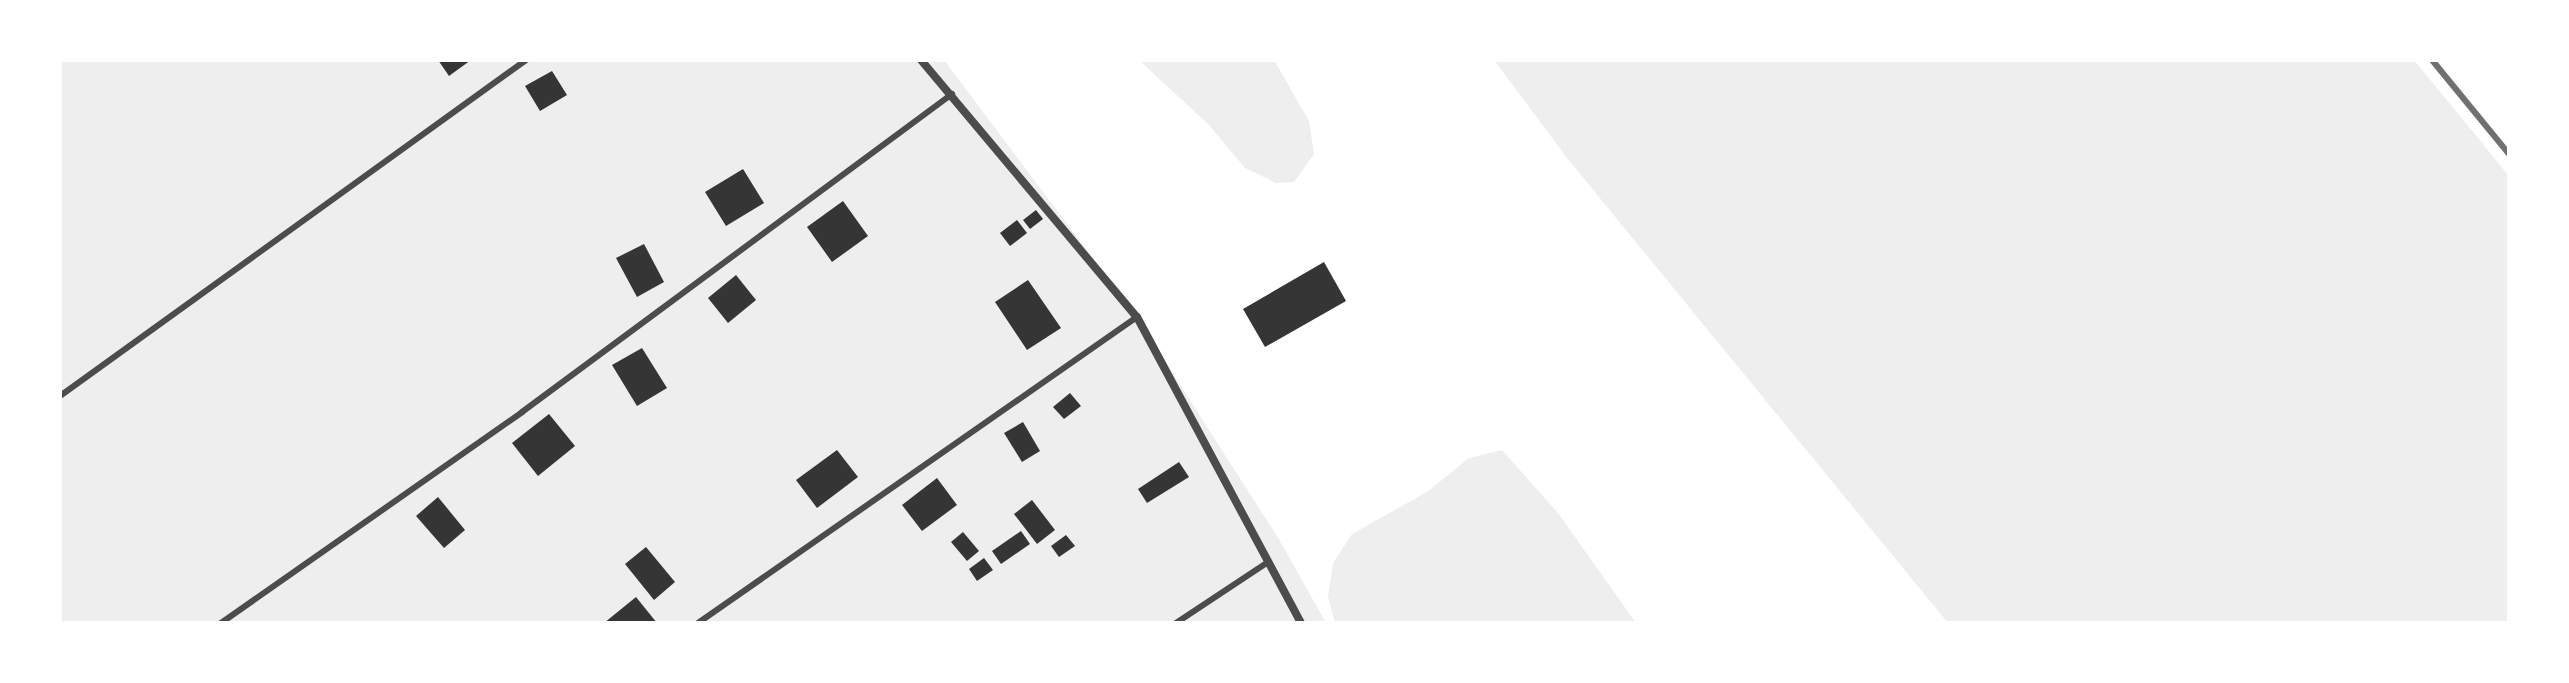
<!DOCTYPE html>
<style>
body{margin:0}
#map{position:relative;width:2569px;height:683px;overflow:hidden;background:#fff;font-family:Commissioner,sans-serif}
div>[style]{position:absolute}
[style*='--x']{left:calc(var(--x)*1px);top:calc(var(--y)*1px);width:calc(var(--w)*1px);rotate:calc(var(--a)*1deg)}
.green>*{inset:0;background:#eee}
.building>*{inset:0;background:#353535}
.service>*{height:6px;margin:-3px;padding:0 3px;transform-origin:3px;border-radius:3px;background:#4c4c4c}
.minor>*{height:8px;margin:-4px;padding:0 4px;transform-origin:4px;border-radius:4px;background:#4c4c4c}
.rail>*{height:6px;margin:-3px;padding:0 3px;transform-origin:3px;border-radius:3px;background:#707070}
span{translate:-50% -50%;white-space:nowrap;text-align:center;line-height:1.15;-webkit-text-stroke:6px #fff;paint-order:stroke}
.frame{position:absolute;inset:0;border:62px solid #fff;pointer-events:none}
</style>
<div id="map">
<div class="green">
<i style="clip-path:polygon(60px 60px,944px 60px,1137px 317px,1280px 541px,1326px 623px,60px 623px)"></i>
<i style="clip-path:polygon(1139px 60px,1274px 60px,1309px 121px,1314px 154px,1294px 182px,1276px 183px,1245px 168px,1209px 125px)"></i>
<i style="clip-path:polygon(1494px 60px,2414px 60px,2509px 176px,2509px 623px,1948px 623px,1567px 158px)"></i>
<i style="clip-path:polygon(1502px 450px,1558px 513px,1636px 623px,1335px 623px,1328px 597px,1333px 563px,1352px 534px,1427px 492px,1469px 458px)"></i>
</div>
<div class="building">
<i style="clip-path:polygon(438px 60px,471px 60px,449px 76px)"></i>
<i style="clip-path:polygon(552px 71px,567px 95px,540px 111px,525px 86px)"></i>
<i style="clip-path:polygon(743px 169px,764px 203px,726px 226px,705px 192px)"></i>
<i style="clip-path:polygon(843px 201px,868px 236px,832px 262px,807px 227px)"></i>
<i style="clip-path:polygon(1036px 210px,1043px 219px,1030px 229px,1023px 220px)"></i>
<i style="clip-path:polygon(1017px 220px,1027px 233px,1010px 246px,1000px 233px)"></i>
<i style="clip-path:polygon(644px 244px,664px 282px,637px 297px,616px 258px)"></i>
<i style="clip-path:polygon(1324px 262px,1346px 301px,1265px 347px,1243px 309px)"></i>
<i style="clip-path:polygon(736px 275px,756px 300px,728px 323px,708px 298px)"></i>
<i style="clip-path:polygon(1028px 280px,1061px 328px,1027px 350px,995px 302px)"></i>
<i style="clip-path:polygon(642px 348px,667px 388px,637px 406px,612px 365px)"></i>
<i style="clip-path:polygon(1070px 393px,1081px 406px,1064px 419px,1053px 407px)"></i>
<i style="clip-path:polygon(549px 414px,575px 446px,538px 476px,512px 443px)"></i>
<i style="clip-path:polygon(1023px 422px,1040px 451px,1022px 462px,1004px 433px)"></i>
<i style="clip-path:polygon(837px 450px,858px 477px,817px 508px,796px 480px)"></i>
<i style="clip-path:polygon(1179px 462px,1189px 477px,1147px 503px,1138px 489px)"></i>
<i style="clip-path:polygon(937px 478px,957px 505px,922px 531px,902px 505px)"></i>
<i style="clip-path:polygon(438px 497px,465px 530px,444px 548px,416px 516px)"></i>
<i style="clip-path:polygon(1032px 500px,1055px 530px,1037px 544px,1014px 514px)"></i>
<i style="clip-path:polygon(1021px 531px,1030px 544px,1001px 564px,992px 551px)"></i>
<i style="clip-path:polygon(963px 532px,979px 551px,967px 561px,951px 542px)"></i>
<i style="clip-path:polygon(1066px 535px,1075px 546px,1059px 557px,1051px 546px)"></i>
<i style="clip-path:polygon(646px 547px,675px 582px,654px 600px,625px 564px)"></i>
<i style="clip-path:polygon(984px 558px,993px 570px,977px 581px,969px 569px)"></i>
<i style="clip-path:polygon(636px 597px,657px 623px,604px 623px)"></i>
</div>
<div class="service">
<i style="--x:60;--y:396;--w:575;--a:-35.79"></i>
<i style="--x:221;--y:623;--w:368;--a:-35"></i>
<i style="--x:522;--y:412;--w:535;--a:-36.48"></i>
<i style="--x:698;--y:623;--w:535;--a:-34.88"></i>
<i style="--x:1176;--y:623;--w:110;--a:-33.5"></i>
</div>
<div class="minor">
<i style="--x:921;--y:60;--w:336;--a:50"></i>
<i style="--x:1137;--y:317;--w:347;--a:61.8"></i>
</div>
<div class="rail">
<i style="--x:2432;--y:60;--w:122;--a:50.7"></i>
</div>
<div class="frame"></div>
</div>
